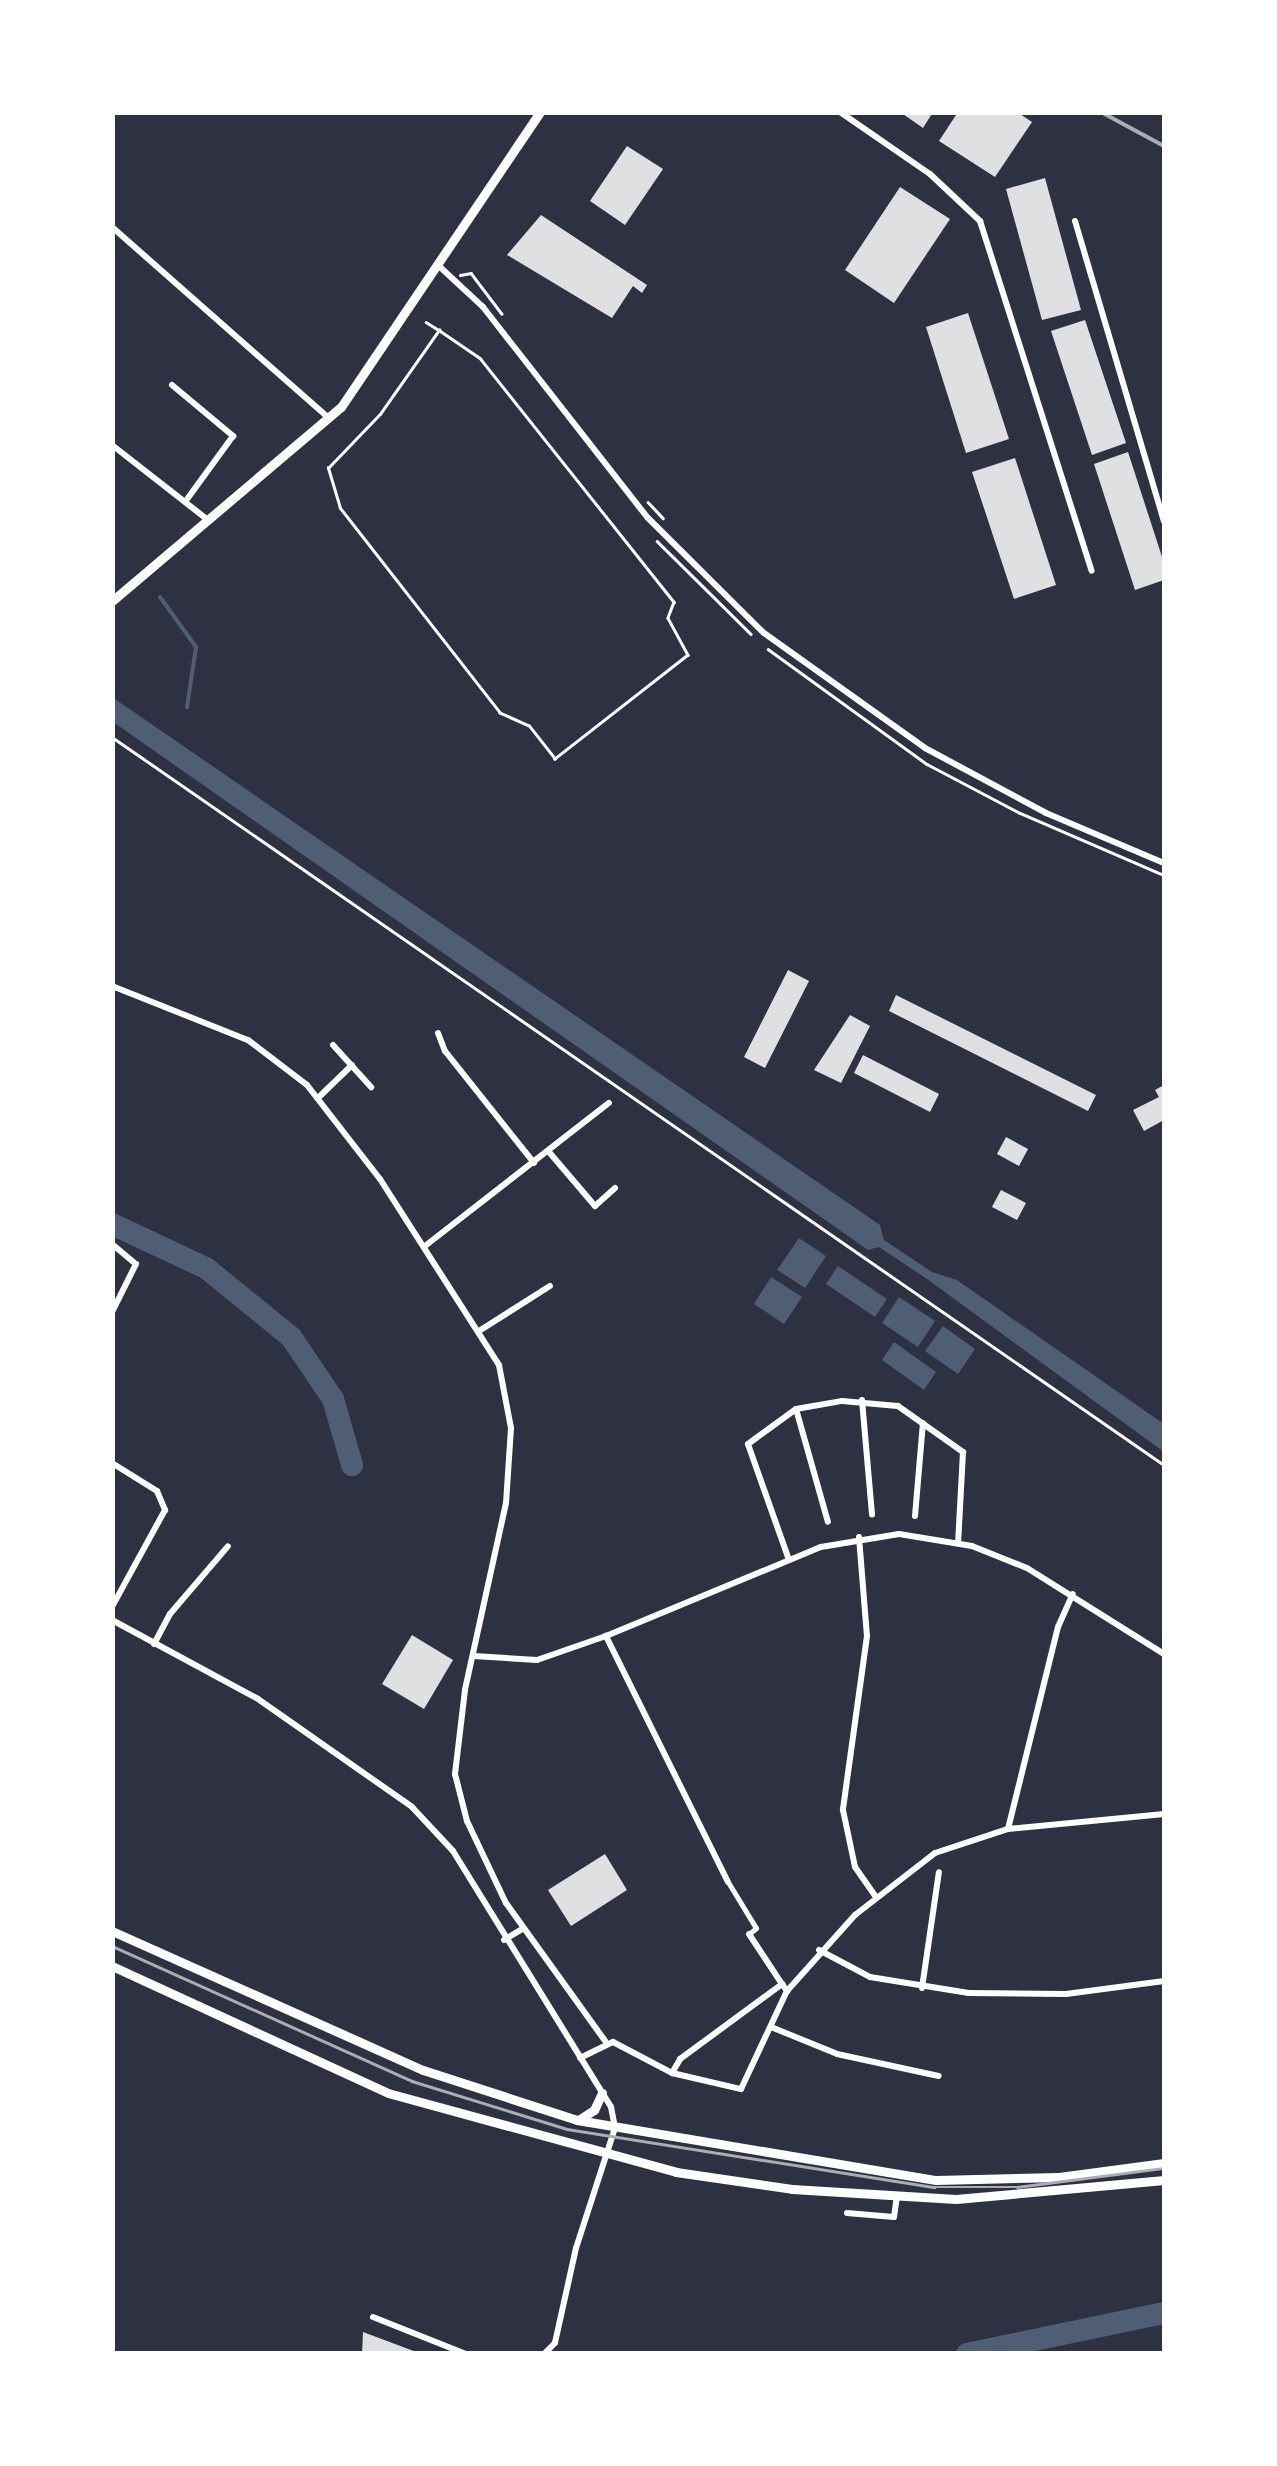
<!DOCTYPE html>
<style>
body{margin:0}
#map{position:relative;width:1277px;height:2466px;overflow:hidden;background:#2d3142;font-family:"Archivo Narrow",sans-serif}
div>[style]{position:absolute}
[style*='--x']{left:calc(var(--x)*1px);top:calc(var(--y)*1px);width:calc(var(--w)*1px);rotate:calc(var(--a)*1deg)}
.water>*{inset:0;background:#4f5d75}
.stream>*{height:4px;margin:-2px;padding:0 2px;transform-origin:2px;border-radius:2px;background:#4f5d75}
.river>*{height:22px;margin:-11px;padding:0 11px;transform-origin:11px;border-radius:11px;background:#4f5d75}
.building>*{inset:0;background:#e0e0e3}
.path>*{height:2.5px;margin:-1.25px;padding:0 1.25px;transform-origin:1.25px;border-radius:1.25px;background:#fff}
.service>*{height:2.5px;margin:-1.25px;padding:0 1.25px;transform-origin:1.25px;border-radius:1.25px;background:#fff}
.pedestrian>*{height:5px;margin:-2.5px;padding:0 2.5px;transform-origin:2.5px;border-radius:2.5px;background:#fff}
.minor>*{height:6px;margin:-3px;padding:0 3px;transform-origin:3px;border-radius:3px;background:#fff}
.secondary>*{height:9px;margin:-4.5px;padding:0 4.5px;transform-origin:4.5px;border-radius:4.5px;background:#fff}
.tram>*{height:2.5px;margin:-1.25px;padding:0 1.25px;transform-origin:1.25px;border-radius:1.25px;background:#abadb3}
.rail>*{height:4px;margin:-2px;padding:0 2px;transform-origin:2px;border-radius:2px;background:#abadb3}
span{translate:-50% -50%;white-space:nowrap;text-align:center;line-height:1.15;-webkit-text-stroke:8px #fff;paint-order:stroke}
.frame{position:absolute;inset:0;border:115px solid #fff;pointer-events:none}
</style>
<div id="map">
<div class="water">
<i style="clip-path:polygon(112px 697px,880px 1225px,884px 1240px,932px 1272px,957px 1280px,1164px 1424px,1164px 1452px,927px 1279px,879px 1247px,868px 1250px,113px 722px)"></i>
<i style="clip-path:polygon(799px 1238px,826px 1256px,805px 1288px,777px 1270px)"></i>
<i style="clip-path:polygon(838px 1266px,887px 1299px,875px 1317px,826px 1284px)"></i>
<i style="clip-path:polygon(771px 1277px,802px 1297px,784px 1324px,754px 1304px)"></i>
<i style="clip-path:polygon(899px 1297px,935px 1321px,918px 1347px,882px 1323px)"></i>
<i style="clip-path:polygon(943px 1326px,975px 1349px,958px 1374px,925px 1351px)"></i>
<i style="clip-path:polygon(894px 1342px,936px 1372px,924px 1390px,882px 1360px)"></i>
</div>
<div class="stream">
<i style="--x:160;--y:597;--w:62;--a:54.2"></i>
<i style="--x:196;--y:647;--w:61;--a:98.5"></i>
</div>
<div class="river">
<i style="--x:112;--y:1224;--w:104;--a:25.1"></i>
<i style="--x:206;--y:1268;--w:109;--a:39.1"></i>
<i style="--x:291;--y:1337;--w:75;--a:55.9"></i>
<i style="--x:333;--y:1399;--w:69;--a:73.9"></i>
<i style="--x:967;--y:2354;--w:201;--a:-11.8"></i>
</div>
<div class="building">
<i style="clip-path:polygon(900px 112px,933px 112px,923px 128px)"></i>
<i style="clip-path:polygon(958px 112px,1017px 112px,1032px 122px,995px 177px,939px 141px)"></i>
<i style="clip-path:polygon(627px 146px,663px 169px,625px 225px,590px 201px)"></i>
<i style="clip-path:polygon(1045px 178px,1081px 310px,1042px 320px,1006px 189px)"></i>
<i style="clip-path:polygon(900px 187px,950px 219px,894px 303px,845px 270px)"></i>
<i style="clip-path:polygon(541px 215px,647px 285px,642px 293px,633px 286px,612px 318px,507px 255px)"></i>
<i style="clip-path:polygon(968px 313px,1009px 439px,966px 453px,926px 327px)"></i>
<i style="clip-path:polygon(1085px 320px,1126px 443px,1092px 455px,1051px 331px)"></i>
<i style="clip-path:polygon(1128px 452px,1164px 563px,1164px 580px,1135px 590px,1094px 464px)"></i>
<i style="clip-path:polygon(1015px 458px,1056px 585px,1014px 599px,972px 472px)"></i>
<i style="clip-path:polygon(788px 970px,809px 981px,765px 1068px,744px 1057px)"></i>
<i style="clip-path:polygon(896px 995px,1096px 1095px,1088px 1111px,889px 1011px)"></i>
<i style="clip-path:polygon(850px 1015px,870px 1026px,841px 1083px,814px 1070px)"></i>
<i style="clip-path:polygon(863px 1055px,939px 1094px,930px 1112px,854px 1073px)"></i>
<i style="clip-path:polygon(1164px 1085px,1164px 1120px,1144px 1131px,1133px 1110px,1159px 1097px,1155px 1090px)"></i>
<i style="clip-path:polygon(1006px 1137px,1028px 1149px,1019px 1166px,997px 1154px)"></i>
<i style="clip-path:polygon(1001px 1190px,1026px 1203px,1017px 1220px,992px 1207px)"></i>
<i style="clip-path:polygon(412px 1635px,453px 1660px,424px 1709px,382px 1684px)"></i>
<i style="clip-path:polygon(605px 1854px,627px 1890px,571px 1926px,548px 1890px)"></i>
<i style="clip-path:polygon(363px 2332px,419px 2353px,419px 2354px,362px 2354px)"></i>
</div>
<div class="path">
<i style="--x:460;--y:275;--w:11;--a:-10"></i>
<i style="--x:471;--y:273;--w:51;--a:52.9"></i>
<i style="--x:648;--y:502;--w:22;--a:47"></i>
<i style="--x:657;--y:541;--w:132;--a:44.7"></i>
<i style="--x:768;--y:649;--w:196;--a:35.9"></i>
<i style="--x:927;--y:764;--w:105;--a:27.8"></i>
<i style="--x:1020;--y:813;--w:157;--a:23.3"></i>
<i style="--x:112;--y:737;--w:1279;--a:34.68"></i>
</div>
<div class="service">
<i style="--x:426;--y:322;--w:15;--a:32"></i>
<i style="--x:439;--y:330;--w:50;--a:34.3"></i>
<i style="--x:480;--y:358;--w:312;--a:51.5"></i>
<i style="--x:674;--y:602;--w:17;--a:111"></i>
<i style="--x:668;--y:618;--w:42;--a:61.6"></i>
<i style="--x:688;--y:655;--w:169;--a:142"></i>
<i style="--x:555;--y:759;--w:42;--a:-128.2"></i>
<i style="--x:529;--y:726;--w:32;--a:-156"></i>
<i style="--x:500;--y:713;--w:260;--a:-128"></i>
<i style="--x:340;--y:508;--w:42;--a:-106.7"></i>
<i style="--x:328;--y:468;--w:75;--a:-46.1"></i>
<i style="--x:380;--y:414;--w:103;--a:-54.9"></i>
</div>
<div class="pedestrian">
<i style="--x:728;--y:1882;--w:54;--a:58.7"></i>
<i style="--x:756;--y:1928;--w:9;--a:139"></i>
</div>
<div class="minor">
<i style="--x:840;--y:112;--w:109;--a:34.6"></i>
<i style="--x:930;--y:174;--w:69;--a:43.2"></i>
<i style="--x:980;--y:221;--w:367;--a:72.3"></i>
<i style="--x:1075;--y:221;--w:313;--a:73.5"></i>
<i style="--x:112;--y:227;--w:289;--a:41.4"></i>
<i style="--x:440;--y:267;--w:59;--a:42.9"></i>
<i style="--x:483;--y:307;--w:268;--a:52"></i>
<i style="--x:648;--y:518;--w:163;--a:44.8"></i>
<i style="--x:764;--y:633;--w:198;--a:35.5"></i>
<i style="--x:925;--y:748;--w:137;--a:28.2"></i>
<i style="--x:1046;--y:813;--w:128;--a:23"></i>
<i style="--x:172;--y:385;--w:80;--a:39.9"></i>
<i style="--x:233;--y:436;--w:77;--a:126"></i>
<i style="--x:112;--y:445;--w:122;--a:38"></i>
<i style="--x:112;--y:986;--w:146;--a:21.7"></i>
<i style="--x:248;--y:1040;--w:74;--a:37.3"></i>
<i style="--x:307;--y:1085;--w:119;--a:52.2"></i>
<i style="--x:380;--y:1179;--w:221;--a:57.4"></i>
<i style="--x:499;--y:1365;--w:64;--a:79.2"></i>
<i style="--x:511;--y:1428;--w:75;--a:93.8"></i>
<i style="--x:506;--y:1503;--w:191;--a:102.4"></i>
<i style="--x:465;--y:1690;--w:85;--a:96.8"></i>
<i style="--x:455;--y:1774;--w:49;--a:75.7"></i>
<i style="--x:467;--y:1821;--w:91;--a:64.6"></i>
<i style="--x:506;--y:1903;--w:170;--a:54.3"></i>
<i style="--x:438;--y:1033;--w:19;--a:69"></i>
<i style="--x:445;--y:1051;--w:143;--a:51.5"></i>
<i style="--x:333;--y:1045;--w:57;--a:47.9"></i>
<i style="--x:319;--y:1097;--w:46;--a:-44.1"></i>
<i style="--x:549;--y:1152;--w:71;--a:49.6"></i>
<i style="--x:595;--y:1206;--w:27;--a:-42"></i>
<i style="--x:112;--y:1244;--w:31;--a:40"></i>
<i style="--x:136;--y:1264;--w:54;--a:116.6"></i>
<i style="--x:425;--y:1246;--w:233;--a:-37.9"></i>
<i style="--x:479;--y:1331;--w:84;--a:-32.4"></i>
<i style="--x:862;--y:1400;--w:115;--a:85"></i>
<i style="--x:796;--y:1409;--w:117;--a:74.2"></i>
<i style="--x:112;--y:1463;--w:53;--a:31.9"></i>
<i style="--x:157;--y:1491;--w:21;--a:67"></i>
<i style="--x:165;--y:1510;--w:111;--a:118.7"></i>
<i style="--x:915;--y:1516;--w:93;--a:-85.1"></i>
<i style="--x:859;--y:1537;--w:99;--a:85.4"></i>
<i style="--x:867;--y:1636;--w:176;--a:97.9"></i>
<i style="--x:843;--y:1810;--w:58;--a:78.1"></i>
<i style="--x:855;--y:1867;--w:35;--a:55"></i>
<i style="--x:789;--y:1560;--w:123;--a:-109.5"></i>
<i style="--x:748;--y:1444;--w:59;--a:-36.1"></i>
<i style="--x:796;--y:1409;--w:47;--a:-9.9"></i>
<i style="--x:842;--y:1401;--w:56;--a:5.1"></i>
<i style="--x:898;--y:1406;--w:80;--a:35.3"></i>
<i style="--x:963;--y:1452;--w:91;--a:93.1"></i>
<i style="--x:112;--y:1620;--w:166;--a:28.4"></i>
<i style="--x:258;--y:1699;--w:188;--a:35"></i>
<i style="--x:412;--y:1807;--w:60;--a:47"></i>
<i style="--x:453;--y:1851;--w:301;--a:58.3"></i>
<i style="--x:611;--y:2107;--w:21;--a:79"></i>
<i style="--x:615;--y:2128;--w:126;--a:108"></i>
<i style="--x:576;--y:2248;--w:97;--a:102.5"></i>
<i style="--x:555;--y:2343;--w:16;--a:135"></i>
<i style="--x:154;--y:1644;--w:34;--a:-62"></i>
<i style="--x:170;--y:1614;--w:89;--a:-49.5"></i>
<i style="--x:474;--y:1656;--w:63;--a:3.6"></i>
<i style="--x:537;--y:1660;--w:73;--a:-19.2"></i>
<i style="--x:1008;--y:1829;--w:157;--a:-5.5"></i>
<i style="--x:728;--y:1882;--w:275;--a:-116.4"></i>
<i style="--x:606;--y:1636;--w:233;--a:-22.5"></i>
<i style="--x:821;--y:1547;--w:79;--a:-9.5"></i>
<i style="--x:899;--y:1534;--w:74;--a:9.3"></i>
<i style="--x:972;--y:1546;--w:59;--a:21.8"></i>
<i style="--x:1027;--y:1568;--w:162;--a:32.1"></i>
<i style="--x:749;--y:1934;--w:60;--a:56.6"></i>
<i style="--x:504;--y:1940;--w:21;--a:-31"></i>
<i style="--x:819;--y:1950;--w:58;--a:27.9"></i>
<i style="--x:870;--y:1977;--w:100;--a:9.2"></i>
<i style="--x:969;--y:1993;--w:97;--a:0.6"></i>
<i style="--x:1066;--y:1994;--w:99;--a:-7.6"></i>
<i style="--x:922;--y:1988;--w:117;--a:-81.7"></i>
<i style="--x:771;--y:2027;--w:71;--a:22.2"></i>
<i style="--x:837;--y:2054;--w:104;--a:12.2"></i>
<i style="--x:580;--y:2058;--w:37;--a:-26"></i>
<i style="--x:613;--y:2042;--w:67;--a:27.7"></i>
<i style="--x:672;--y:2073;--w:71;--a:13.1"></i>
<i style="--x:741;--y:2089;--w:108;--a:-64.9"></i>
<i style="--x:787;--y:1991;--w:102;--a:-48.2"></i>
<i style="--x:855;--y:1915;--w:101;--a:-37.8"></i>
<i style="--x:935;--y:1853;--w:77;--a:-18.2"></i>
<i style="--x:1008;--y:1829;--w:208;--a:-76.1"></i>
<i style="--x:1058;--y:1627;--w:36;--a:-66"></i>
<i style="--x:672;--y:2073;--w:16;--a:-60"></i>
<i style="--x:680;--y:2059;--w:127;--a:-36.3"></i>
<i style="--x:782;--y:1984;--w:9;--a:54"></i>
<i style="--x:847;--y:2213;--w:47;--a:4.9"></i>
<i style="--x:894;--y:2217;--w:22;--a:-82"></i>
<i style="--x:373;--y:2317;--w:100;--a:21.7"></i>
</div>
<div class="secondary">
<i style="--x:112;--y:601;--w:300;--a:-40.3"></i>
<i style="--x:341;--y:407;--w:356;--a:-56"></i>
<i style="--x:112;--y:1931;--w:341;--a:24.1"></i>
<i style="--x:423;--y:2070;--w:162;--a:18"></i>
<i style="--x:577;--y:2120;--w:364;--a:9.5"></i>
<i style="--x:936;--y:2180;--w:123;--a:-1.4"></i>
<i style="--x:1059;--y:2177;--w:106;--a:-7.6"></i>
<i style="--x:112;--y:1966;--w:304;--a:24.7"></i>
<i style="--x:388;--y:2093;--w:299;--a:15.3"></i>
<i style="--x:676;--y:2172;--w:117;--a:8.3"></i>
<i style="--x:792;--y:2189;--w:164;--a:3.5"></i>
<i style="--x:956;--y:2199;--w:209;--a:-5.2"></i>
<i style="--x:580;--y:2119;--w:17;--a:-33"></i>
<i style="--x:594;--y:2110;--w:19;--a:-65"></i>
</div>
<div class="tram">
<i style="--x:112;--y:1946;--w:329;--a:24.2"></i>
<i style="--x:412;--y:2081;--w:162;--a:17.2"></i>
<i style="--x:567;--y:2129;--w:372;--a:9"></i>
<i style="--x:934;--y:2187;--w:83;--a:0"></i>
<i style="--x:1017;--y:2187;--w:148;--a:-7.4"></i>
</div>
<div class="rail">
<i style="--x:1101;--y:112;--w:72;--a:28.4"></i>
</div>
<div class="frame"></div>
</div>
